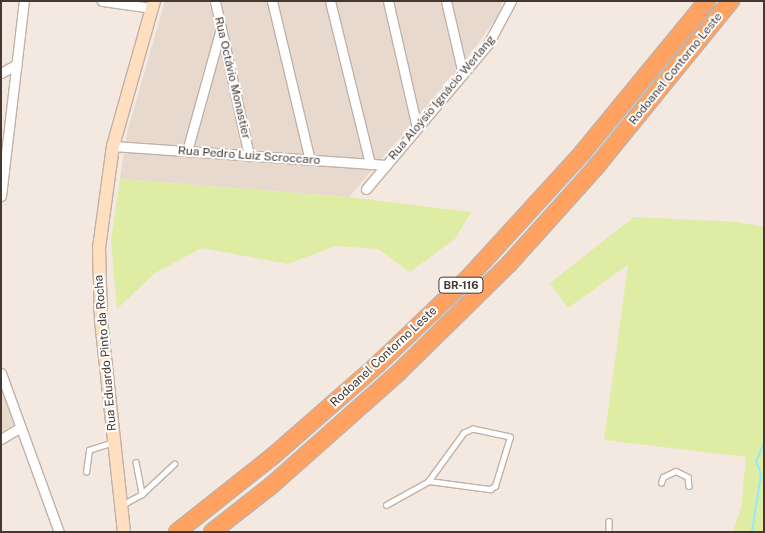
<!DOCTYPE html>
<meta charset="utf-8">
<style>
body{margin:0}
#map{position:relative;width:765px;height:533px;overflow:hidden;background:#f3e9e1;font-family:"Public Sans",sans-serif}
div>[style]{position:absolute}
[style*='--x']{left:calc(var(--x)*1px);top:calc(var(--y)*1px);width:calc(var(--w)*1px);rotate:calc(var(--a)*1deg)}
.residential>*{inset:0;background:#e7d9ce}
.green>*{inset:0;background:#dfeda4}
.stream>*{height:2px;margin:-1px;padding:0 1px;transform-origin:1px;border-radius:1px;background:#94e9f8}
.roads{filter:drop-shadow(1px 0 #c1b1a6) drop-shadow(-1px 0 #c1b1a6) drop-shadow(0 1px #c1b1a6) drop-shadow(0 -1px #c1b1a6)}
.lane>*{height:4.5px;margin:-2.25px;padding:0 2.25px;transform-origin:2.25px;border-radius:2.25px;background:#fff}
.street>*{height:9px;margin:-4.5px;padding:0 4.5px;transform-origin:4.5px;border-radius:4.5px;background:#fff}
.secondary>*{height:12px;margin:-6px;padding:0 6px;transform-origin:6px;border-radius:6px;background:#ffdfbf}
.highway>*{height:16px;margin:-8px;padding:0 8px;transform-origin:8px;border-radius:8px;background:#ffa160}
span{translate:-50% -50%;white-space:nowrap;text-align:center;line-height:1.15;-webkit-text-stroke:4px #fff;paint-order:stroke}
.shield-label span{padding:1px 4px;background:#fff;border:1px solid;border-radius:4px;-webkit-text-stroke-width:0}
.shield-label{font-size:11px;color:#443831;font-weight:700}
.street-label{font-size:12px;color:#443831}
.frame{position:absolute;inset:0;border:2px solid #443831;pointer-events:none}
</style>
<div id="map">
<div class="residential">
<i style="clip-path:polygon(165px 1px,503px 1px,499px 14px,466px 60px,349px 197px,120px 179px,127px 133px)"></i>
<i style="clip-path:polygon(1px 384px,16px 423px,1px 433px)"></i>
</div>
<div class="green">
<i style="clip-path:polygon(120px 179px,349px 197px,471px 212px,455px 239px,410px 272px,378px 249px,336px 246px,287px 264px,202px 248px,155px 273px,117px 309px,111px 240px)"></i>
<i style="clip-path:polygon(634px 217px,738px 222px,764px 227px,764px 532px,733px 532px,741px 508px,746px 457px,604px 440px,628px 265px,568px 308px,550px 283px)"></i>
</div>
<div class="stream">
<i style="--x:752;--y:532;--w:59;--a:-81.2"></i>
<i style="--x:761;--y:474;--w:14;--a:-111"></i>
<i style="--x:756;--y:461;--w:20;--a:-66"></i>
</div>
<div class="roads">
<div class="lane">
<i style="--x:136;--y:462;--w:33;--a:79"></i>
<i style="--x:86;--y:472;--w:22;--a:-82"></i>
<i style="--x:89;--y:450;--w:25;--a:-18"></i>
<i style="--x:661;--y:483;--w:6;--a:-72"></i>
<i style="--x:663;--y:477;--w:14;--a:-25"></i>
<i style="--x:676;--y:471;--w:13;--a:27"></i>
<i style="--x:688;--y:477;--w:9;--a:84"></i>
<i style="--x:122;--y:505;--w:23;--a:-29"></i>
<i style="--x:142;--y:494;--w:44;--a:-43.2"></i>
<i style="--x:386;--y:505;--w:49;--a:-29.2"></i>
<i style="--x:429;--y:481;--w:62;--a:7.5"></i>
<i style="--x:490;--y:489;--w:6;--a:-31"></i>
<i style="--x:495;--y:486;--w:51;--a:-73"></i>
<i style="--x:510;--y:437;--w:38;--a:-168"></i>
<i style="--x:473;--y:429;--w:10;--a:156"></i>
<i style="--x:464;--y:433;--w:59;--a:126.1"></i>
<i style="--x:609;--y:521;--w:11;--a:90"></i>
</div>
<div class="street">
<i style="--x:102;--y:1;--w:50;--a:8"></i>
<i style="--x:215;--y:1;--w:159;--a:77.6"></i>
<i style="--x:272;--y:1;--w:163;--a:76.6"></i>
<i style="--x:330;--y:1;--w:168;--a:76.2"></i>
<i style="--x:388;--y:1;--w:130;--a:77.1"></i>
<i style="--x:446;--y:1;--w:75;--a:76.9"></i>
<i style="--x:1;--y:73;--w:18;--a:-29"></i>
<i style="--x:113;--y:146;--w:274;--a:4"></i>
<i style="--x:187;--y:151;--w:123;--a:-74.5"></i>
<i style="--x:366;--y:189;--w:189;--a:-49.9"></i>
<i style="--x:488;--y:44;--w:49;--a:-61.9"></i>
<i style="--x:1;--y:196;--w:196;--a:-83.3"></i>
<i style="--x:1;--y:373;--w:169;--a:70"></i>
<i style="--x:1;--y:439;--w:23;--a:-31"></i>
</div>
<div class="secondary">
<i style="--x:124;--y:532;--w:214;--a:-96.2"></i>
<i style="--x:101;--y:319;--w:71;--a:-91.6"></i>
<i style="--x:99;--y:248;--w:103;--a:-82.2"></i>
<i style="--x:113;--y:146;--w:151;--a:-74.2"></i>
</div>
<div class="highway">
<i style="--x:177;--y:532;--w:122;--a:-38.4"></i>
<i style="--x:273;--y:456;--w:140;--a:-41.2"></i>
<i style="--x:378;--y:364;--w:126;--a:-43.7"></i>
<i style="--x:469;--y:277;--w:169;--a:-47.6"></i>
<i style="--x:583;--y:152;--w:195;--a:-50.6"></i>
<i style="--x:212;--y:532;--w:76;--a:-38.1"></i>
<i style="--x:272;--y:485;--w:167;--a:-41.6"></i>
<i style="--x:397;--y:374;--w:157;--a:-44.5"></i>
<i style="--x:509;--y:264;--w:130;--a:-48.1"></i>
<i style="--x:596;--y:167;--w:214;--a:-50.9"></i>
</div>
</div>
<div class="shield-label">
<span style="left:461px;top:285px">BR-116</span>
</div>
<div class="street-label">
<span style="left:676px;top:69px;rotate:-51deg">Rodoanel Contorno Leste</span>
<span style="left:232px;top:78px;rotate:77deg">Rua Octávio Monastier</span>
<span style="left:442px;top:98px;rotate:-50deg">Rua Aloýsio Ignácio Werlang</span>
<span style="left:249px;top:156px;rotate:4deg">Rua Pedro Luiz Scroccaro</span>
<span style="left:106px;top:353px;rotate:-95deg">Rua Eduardo Pinto da Rocha</span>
<span style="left:384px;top:357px;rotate:-43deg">Rodoanel Contorno Leste</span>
</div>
<div class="frame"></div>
</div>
